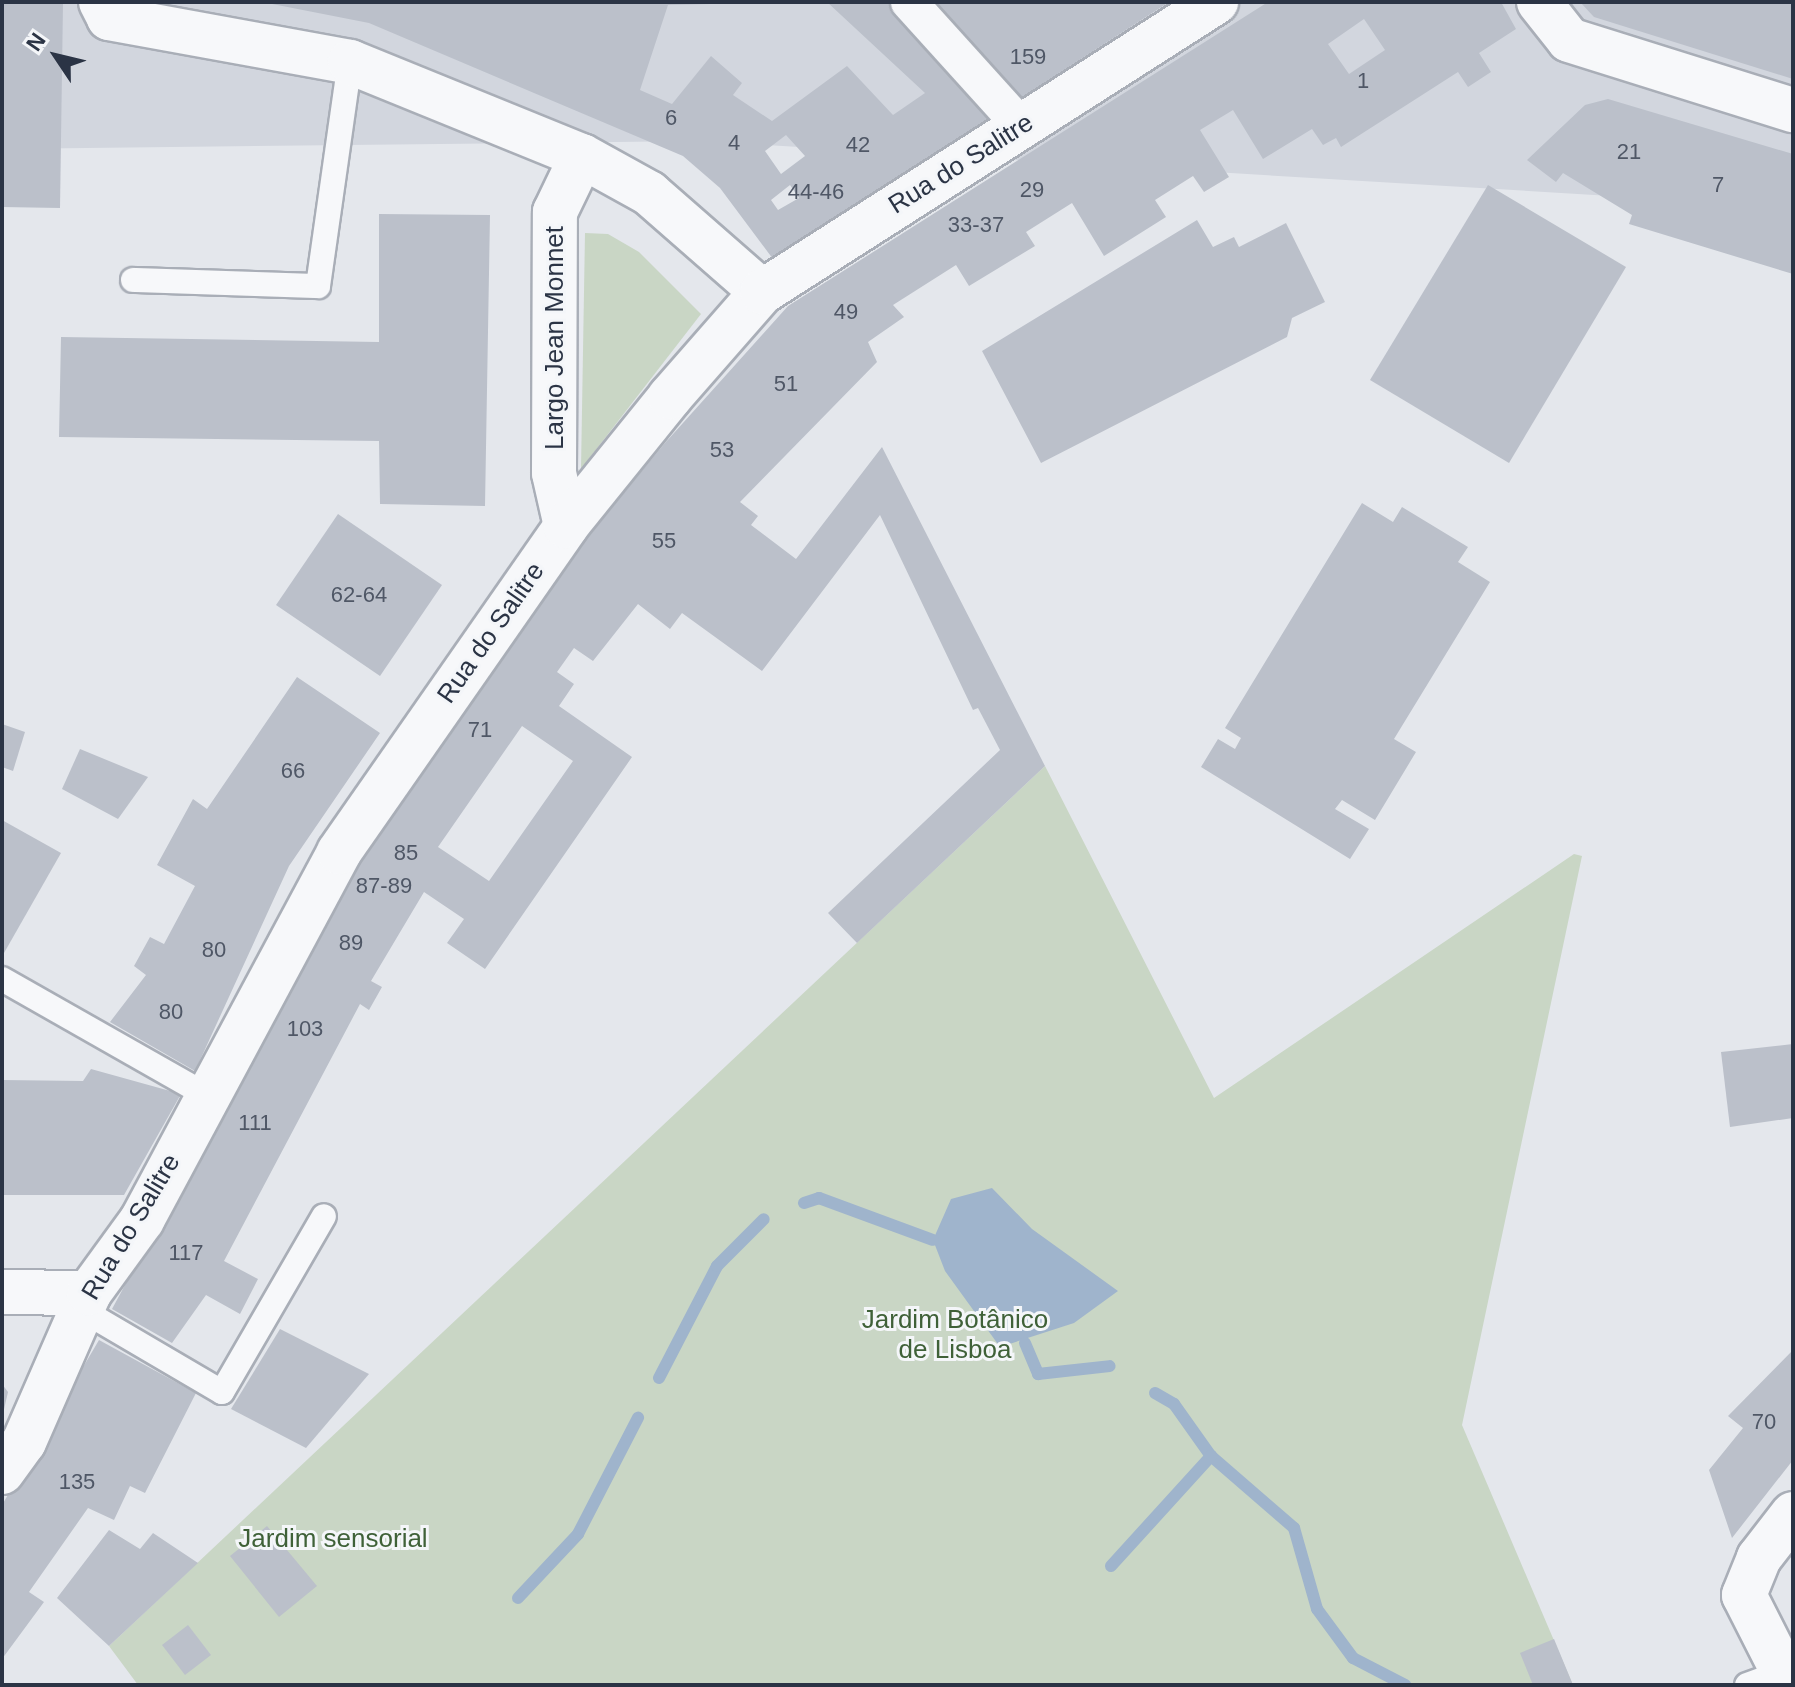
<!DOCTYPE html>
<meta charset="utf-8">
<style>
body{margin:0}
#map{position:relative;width:1795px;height:1687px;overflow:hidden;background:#e4e7ec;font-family:Helvetica,sans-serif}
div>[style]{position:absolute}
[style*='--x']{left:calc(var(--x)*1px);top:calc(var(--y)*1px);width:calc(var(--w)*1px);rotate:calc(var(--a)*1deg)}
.built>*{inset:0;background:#d2d6de}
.green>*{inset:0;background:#c9d6c5}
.water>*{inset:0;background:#9fb4cc}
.stream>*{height:12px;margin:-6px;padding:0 6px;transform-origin:6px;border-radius:6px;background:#9fb4cc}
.building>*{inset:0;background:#bbc0ca}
.roads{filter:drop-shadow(2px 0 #a9aeb7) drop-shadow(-2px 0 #a9aeb7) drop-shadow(0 2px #a9aeb7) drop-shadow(0 -2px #a9aeb7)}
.service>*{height:24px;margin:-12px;padding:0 12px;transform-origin:12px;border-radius:12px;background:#f7f8fa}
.pedestrian>*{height:36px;margin:-18px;padding:0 18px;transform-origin:18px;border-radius:18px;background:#f7f8fa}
.minor>*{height:44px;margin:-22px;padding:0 22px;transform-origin:22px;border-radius:22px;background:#f7f8fa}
span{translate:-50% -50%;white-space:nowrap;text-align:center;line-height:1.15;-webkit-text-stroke:6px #f4f6f9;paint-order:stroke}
.number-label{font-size:22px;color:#4f5766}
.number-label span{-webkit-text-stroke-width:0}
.street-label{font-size:26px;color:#2b3445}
.park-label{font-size:26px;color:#3f6138}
.frame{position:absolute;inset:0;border:4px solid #2b3445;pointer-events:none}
.north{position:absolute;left:16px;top:16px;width:80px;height:80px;-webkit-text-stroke:6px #f4f6f9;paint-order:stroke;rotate:305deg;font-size:22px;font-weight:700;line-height:32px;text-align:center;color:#2b3445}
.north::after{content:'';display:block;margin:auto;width:28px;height:36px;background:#2b3445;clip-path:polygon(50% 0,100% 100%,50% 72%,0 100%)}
</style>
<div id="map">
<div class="built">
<i style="clip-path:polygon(2px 2px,1793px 2px,1793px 207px,701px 141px,2px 149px)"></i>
</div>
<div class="green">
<i style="clip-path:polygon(585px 233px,608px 234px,639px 252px,701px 314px,581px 469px)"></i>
<i style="clip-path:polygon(1045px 766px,1214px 1098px,1574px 854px,1582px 856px,1462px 1425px,1573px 1685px,138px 1685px,109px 1646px)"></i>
</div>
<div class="water">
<i style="clip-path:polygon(992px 1188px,1032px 1229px,1118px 1291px,1074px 1323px,1000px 1347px,945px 1271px,933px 1240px,951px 1199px)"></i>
</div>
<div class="stream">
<i style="--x:804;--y:1203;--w:16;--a:-18"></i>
<i style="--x:819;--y:1198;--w:121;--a:20.2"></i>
<i style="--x:1025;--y:1343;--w:34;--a:67"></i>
<i style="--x:1038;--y:1374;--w:72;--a:-6.3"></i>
<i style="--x:659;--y:1378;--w:126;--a:-62.6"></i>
<i style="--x:717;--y:1266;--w:66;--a:-45"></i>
<i style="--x:1155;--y:1393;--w:22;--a:30"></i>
<i style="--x:1174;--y:1404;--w:64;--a:54.6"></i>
<i style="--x:1211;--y:1456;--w:110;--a:40.9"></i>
<i style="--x:1294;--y:1528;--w:84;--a:74.1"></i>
<i style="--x:1317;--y:1609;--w:61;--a:53.7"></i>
<i style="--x:1353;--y:1658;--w:59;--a:27.4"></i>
<i style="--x:1111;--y:1566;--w:149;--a:-47.7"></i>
<i style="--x:518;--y:1598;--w:88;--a:-46.8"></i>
<i style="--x:578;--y:1534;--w:131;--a:-62.7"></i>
</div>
<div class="building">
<i style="clip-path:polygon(2px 2px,63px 2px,60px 208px,2px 207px)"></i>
<i style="clip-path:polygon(evenodd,262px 2px,795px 2px,668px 5px,640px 90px,672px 104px,711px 56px,742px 83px,733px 95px,772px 121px,847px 66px,893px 115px,925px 93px,827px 2px,896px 2px,998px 114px,773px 259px,720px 188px,683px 156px,369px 23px,262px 2px,786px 135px,805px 156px,781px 174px,765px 151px,786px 135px,262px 2px,790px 185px,799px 198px,778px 210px,771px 200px,790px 185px)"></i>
<i style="clip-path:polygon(922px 2px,1169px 2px,1013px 103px)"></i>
<i style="clip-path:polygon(evenodd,1268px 2px,1501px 2px,1516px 29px,1479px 53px,1491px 72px,1468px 87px,1458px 72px,1341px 147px,1336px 138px,1323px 145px,1312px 129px,1263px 159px,1233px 110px,1200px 130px,1229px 177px,1204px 192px,1193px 176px,1155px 200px,1166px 217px,1104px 256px,1072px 203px,1026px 232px,1035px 246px,969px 286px,956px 265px,893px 305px,904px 317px,868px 342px,877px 362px,740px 502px,758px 516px,751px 525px,796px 559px,882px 447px,1045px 766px,857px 943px,828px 913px,1000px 750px,978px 708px,973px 710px,880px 515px,762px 671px,682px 613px,670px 629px,638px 604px,593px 661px,574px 648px,557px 672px,574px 684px,559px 706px,632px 757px,485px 969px,447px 943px,464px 919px,424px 892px,371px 981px,382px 987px,369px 1010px,360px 1004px,224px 1261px,258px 1279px,240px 1314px,206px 1295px,172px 1343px,112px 1309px,345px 880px,546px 586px,665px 443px,788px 306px,1268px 2px,1364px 19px,1385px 50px,1349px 74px,1328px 44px,1364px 19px,1268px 2px,522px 726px,573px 761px,489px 881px,438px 847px,522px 726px)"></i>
<i style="clip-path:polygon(1580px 2px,1793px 2px,1793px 79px,1594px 17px)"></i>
<i style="clip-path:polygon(1608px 99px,1793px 154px,1793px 274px,1629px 224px,1632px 215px,1563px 173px,1556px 182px,1527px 160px,1585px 105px)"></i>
<i style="clip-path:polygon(1488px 185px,1626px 267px,1509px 463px,1370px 380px)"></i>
<i style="clip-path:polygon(379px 214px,490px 215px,485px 506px,380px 504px,379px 441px,59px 437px,61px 337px,379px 342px)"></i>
<i style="clip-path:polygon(1197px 220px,1213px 247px,1234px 237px,1239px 247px,1286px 223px,1325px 302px,1292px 318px,1287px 337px,1041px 463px,982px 351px)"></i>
<i style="clip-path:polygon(1362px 503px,1393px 522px,1402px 507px,1468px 547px,1458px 562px,1490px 582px,1394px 739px,1416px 752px,1375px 820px,1342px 800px,1335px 809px,1369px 829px,1350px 859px,1201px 767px,1218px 739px,1235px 749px,1241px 738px,1225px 728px)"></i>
<i style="clip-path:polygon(338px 514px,442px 585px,380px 676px,276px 605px)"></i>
<i style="clip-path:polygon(297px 677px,380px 733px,289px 866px,195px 1071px,110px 1022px,146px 975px,134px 966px,150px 937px,164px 944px,195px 886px,157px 865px,193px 799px,207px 809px)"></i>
<i style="clip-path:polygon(2px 724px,25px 732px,13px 771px,2px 767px)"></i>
<i style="clip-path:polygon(80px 749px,148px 777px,118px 819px,62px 789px)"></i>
<i style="clip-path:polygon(2px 820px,61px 853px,4px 953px,2px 952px)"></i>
<i style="clip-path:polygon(1793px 1044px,1793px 1118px,1730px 1127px,1721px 1052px)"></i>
<i style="clip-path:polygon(91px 1069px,181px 1094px,124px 1195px,2px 1195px,2px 1080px,83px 1081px)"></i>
<i style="clip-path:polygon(280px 1329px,369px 1374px,306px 1448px,231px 1409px)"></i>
<i style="clip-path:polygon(99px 1340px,196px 1393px,145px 1493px,130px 1486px,114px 1520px,88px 1508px,29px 1592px,44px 1602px,2px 1659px,2px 1505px)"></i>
<i style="clip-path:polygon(1793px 1350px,1793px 1460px,1732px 1538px,1709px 1470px,1743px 1428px,1728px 1416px)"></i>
<i style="clip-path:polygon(2px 1384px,8px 1392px,2px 1418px)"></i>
<i style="clip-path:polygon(267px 1526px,317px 1586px,279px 1617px,230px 1556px)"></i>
<i style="clip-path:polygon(109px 1530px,140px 1549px,153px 1533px,198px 1563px,109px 1646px,57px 1598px)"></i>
<i style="clip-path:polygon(188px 1625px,211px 1655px,185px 1675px,162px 1645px)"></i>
<i style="clip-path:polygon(1554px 1639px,1573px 1685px,1533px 1685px,1520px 1653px)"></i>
</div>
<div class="roads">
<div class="service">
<i style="--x:133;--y:280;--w:185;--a:1.9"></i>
<i style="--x:318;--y:286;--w:226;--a:-81.9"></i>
<i style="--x:2;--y:979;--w:235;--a:29.6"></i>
<i style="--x:82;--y:1310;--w:162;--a:30.4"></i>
<i style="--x:222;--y:1392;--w:203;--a:-59.9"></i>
<i style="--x:1747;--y:1685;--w:38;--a:-20"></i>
</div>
<div class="pedestrian">
<i style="--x:909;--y:2;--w:167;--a:47.9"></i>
</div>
<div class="minor">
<i style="--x:101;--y:2;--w:18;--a:63"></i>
<i style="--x:109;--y:18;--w:245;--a:10.3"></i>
<i style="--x:350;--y:62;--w:250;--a:22.1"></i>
<i style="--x:582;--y:156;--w:77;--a:28.9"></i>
<i style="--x:649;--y:193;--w:150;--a:41.2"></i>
<i style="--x:1539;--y:2;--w:48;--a:51.7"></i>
<i style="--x:1569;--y:40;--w:235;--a:17.4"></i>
<i style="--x:566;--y:526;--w:54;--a:-102.8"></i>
<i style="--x:554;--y:473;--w:261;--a:-89.8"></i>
<i style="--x:555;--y:212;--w:62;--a:-64.3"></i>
<i style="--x:2;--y:1292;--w:87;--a:0.7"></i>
<i style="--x:2;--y:1472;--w:37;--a:-54"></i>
<i style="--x:24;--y:1442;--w:163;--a:-66.4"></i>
<i style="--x:89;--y:1293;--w:90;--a:-54"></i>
<i style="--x:142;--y:1220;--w:417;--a:-61.8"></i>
<i style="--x:339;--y:852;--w:397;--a:-55.1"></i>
<i style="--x:566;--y:526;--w:166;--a:-51.1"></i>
<i style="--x:670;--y:397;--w:140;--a:-48.8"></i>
<i style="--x:762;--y:292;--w:539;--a:-32.57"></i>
<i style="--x:1793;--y:1514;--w:56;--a:127.7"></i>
<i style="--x:1759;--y:1558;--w:40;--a:112"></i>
<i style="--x:1744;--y:1595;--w:86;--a:63.1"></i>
<i style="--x:1783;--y:1672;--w:10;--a:11"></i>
</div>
</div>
<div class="number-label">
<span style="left:1028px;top:57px">159</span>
<span style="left:1363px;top:81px">1</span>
<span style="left:671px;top:118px">6</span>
<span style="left:734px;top:143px">4</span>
<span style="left:858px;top:145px">42</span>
<span style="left:1629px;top:152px">21</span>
<span style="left:1718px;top:185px">7</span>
<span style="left:1032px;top:190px">29</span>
<span style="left:816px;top:192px">44-46</span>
<span style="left:976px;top:225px">33-37</span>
<span style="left:846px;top:312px">49</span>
<span style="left:786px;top:384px">51</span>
<span style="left:722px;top:450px">53</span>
<span style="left:664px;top:541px">55</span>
<span style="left:359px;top:595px">62-64</span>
<span style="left:480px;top:730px">71</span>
<span style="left:293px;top:771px">66</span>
<span style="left:406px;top:853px">85</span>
<span style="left:384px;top:886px">87-89</span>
<span style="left:351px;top:943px">89</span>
<span style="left:214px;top:950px">80</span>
<span style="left:171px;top:1012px">80</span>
<span style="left:305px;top:1029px">103</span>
<span style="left:255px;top:1123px">111</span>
<span style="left:186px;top:1253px">117</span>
<span style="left:1764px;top:1422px">70</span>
<span style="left:77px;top:1482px">135</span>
</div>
<div class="street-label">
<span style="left:961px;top:164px;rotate:-32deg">Rua do Salitre</span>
<span style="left:555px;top:338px;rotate:-90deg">Largo Jean Monnet</span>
<span style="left:491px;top:633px;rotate:-55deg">Rua do Salitre</span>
<span style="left:131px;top:1227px;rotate:-59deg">Rua do Salitre</span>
</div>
<div class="park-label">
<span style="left:955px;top:1335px">Jardim Botânico<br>de Lisboa</span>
<span style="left:333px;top:1539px">Jardim sensorial</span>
</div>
<div class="frame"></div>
<div class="north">N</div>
</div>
